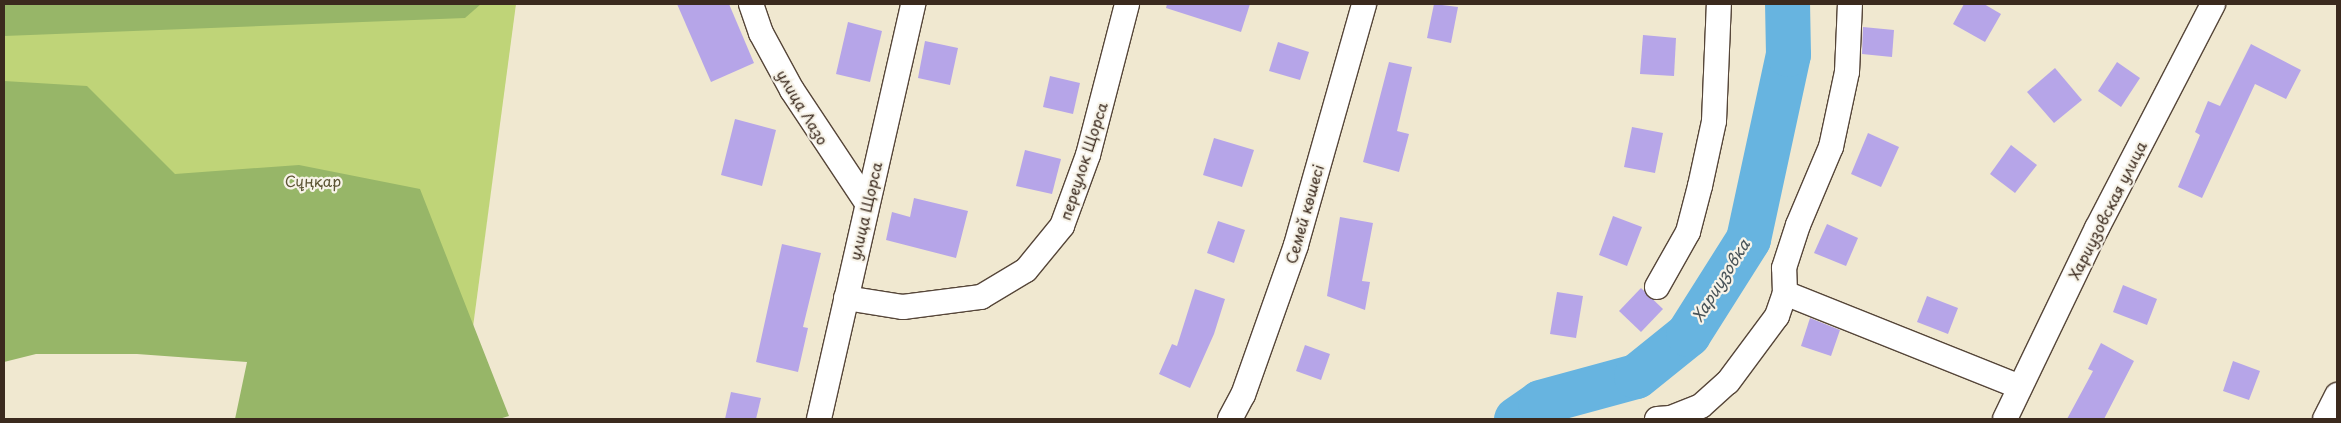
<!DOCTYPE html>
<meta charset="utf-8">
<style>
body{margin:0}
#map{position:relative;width:2341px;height:423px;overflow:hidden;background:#f0e8d0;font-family:"Playpen Sans",sans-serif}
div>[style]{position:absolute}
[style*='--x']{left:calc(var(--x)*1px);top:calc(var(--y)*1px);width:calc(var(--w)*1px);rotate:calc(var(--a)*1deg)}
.green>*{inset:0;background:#bfd478}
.forest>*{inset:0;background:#97b668}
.river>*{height:45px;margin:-22.5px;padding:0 22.5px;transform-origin:22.5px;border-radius:22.5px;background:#67b4e0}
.building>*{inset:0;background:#b6a5e8}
.roads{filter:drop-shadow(1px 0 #564639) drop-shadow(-1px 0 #564639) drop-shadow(0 1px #564639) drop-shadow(0 -1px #564639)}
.street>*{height:24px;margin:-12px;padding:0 12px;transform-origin:12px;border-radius:12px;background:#fff}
span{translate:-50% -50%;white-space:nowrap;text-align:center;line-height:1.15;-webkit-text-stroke:4.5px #f7f3e8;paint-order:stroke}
.street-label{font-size:15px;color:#3b2a1e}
.park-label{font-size:15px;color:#5c5434}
.water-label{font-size:16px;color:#485358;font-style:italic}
.frame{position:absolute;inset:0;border:5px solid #3b2a1e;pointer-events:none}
</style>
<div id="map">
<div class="green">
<i style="clip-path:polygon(4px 4px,516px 4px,467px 372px,4px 339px)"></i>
</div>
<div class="forest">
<i style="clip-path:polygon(4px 4px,481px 4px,465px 18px,4px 36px)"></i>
<i style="clip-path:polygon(4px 81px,87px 86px,175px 174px,299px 165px,420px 189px,509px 416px,499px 419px,235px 419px,247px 362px,137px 354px,36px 354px,4px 362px)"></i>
</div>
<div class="river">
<i style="--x:1516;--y:419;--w:29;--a:-35"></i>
<i style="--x:1540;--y:402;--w:99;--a:-15.2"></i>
<i style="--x:1636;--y:376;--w:67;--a:-38.9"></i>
<i style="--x:1688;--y:334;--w:112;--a:-57.7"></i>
<i style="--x:1748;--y:239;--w:189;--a:-77.8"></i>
<i style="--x:1788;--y:54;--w:50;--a:-91.1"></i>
</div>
<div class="building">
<i style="clip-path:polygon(677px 4px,729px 4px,754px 63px,711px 82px)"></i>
<i style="clip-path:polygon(1167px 4px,1250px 4px,1241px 32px,1166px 8px)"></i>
<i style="clip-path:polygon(1434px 4px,1458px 7px,1451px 43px,1427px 38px)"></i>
<i style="clip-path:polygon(1964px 4px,1984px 4px,2001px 14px,1985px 42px,1953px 24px)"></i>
<i style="clip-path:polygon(848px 22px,882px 31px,870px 82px,836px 74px)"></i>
<i style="clip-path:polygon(1863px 27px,1894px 30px,1892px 57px,1862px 54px)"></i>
<i style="clip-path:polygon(1643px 35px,1676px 38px,1674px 76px,1640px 74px)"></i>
<i style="clip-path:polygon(925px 41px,958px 48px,950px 85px,918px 78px)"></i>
<i style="clip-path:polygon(1278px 42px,1309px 52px,1300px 80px,1269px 71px)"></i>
<i style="clip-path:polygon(2251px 44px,2301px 70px,2286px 99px,2255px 84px,2202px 198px,2178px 187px,2200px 135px,2195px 132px,2208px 101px,2220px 106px)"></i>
<i style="clip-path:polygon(1389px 62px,1412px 67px,1397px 131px,1409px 134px,1399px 172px,1363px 162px)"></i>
<i style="clip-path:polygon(2117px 62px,2140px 78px,2121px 107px,2098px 91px)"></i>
<i style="clip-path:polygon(2055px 68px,2082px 100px,2054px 123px,2027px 92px)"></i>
<i style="clip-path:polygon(1050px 76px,1080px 83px,1073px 114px,1043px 107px)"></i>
<i style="clip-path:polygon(735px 119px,776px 130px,762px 186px,721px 175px)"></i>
<i style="clip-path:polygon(1632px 127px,1663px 133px,1655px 173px,1624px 167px)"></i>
<i style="clip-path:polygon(1868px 133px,1899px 147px,1881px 187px,1851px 174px)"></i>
<i style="clip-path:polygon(1214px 138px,1254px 150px,1242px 187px,1203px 175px)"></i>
<i style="clip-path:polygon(2011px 145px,2037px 165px,2015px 193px,1990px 174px)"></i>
<i style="clip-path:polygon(1025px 150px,1061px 159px,1052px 194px,1016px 186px)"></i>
<i style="clip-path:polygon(914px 198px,968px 211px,956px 258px,886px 240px,892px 212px,910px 217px)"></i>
<i style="clip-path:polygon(1613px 216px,1642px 227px,1627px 266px,1599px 255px)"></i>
<i style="clip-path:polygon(1340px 217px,1373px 223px,1362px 281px,1370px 282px,1365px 310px,1327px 296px)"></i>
<i style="clip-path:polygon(1218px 221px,1245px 230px,1234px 263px,1207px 253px)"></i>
<i style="clip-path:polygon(1827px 224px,1858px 238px,1846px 266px,1814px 253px)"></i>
<i style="clip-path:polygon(782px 244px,821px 253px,803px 327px,808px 328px,798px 372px,756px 362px)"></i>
<i style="clip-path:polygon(2123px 285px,2157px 299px,2147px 325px,2113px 312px)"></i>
<i style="clip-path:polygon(1641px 288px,1663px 309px,1641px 332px,1619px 311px)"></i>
<i style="clip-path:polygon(1195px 289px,1225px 299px,1214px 334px,1190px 388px,1159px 374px,1172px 344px,1177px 346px)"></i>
<i style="clip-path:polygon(1557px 292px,1583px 296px,1576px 338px,1550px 334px)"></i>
<i style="clip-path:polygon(1927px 296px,1958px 308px,1948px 334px,1917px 322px)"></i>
<i style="clip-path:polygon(1810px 318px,1840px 330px,1831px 356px,1801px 346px)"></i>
<i style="clip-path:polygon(2101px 343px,2134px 361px,2104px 419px,2067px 419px,2093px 371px,2088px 369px)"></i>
<i style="clip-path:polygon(1305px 345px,1330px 354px,1321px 380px,1296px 371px)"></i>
<i style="clip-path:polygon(2233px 361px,2260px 371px,2249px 400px,2223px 391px)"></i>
<i style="clip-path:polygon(731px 392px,761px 398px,756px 419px,725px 419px)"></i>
</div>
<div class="roads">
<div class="street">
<i style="--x:751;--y:4;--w:31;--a:71"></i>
<i style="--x:761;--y:33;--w:65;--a:61.5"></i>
<i style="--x:792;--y:90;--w:136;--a:56.4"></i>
<i style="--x:1657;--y:287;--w:63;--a:-60.6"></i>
<i style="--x:1688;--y:232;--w:48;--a:-75.4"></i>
<i style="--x:1700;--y:186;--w:66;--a:-77.8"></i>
<i style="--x:1714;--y:121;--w:117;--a:-87.6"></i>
<i style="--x:1785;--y:293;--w:253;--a:21.8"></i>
<i style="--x:846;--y:298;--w:58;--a:9"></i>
<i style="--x:903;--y:307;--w:79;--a:-7.3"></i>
<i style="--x:981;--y:297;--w:52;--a:-31"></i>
<i style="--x:1026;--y:270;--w:57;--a:-50.7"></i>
<i style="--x:1062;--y:226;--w:76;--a:-69.9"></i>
<i style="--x:1088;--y:155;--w:156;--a:-75.5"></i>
<i style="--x:819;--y:419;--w:426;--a:-77.2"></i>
<i style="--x:1230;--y:419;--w:27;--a:-62"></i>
<i style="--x:1243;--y:395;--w:159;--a:-70.5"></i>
<i style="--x:1296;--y:245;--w:250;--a:-74.2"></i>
<i style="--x:1657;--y:419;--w:14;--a:-4"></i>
<i style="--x:1671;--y:418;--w:32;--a:-22"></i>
<i style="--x:1701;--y:406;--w:36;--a:-42"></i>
<i style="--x:1728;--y:382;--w:82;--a:-53.4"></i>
<i style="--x:1777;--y:316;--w:24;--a:-71"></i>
<i style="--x:1785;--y:293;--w:25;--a:-92"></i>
<i style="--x:1784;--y:268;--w:45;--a:-72"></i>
<i style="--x:1798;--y:225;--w:85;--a:-67.1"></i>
<i style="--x:1831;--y:147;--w:77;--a:-78"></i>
<i style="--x:1847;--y:72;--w:68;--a:-87.5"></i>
<i style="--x:2005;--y:419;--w:212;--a:-64.3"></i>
<i style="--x:2097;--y:228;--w:252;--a:-62.6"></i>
<i style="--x:2325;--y:419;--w:27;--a:-63"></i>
</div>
</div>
<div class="street-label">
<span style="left:803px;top:107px;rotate:59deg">улица Лазо</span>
<span style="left:1083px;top:161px;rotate:-72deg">переулок Щорса</span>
<span style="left:2107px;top:210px;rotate:-63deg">Хариузовская улица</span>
<span style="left:865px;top:211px;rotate:-77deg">улица Щорса</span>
<span style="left:1304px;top:214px;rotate:-74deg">Семей көшесі</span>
</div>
<div class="park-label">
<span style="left:313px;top:181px">Сұңқар</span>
</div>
<div class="water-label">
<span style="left:1720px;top:280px;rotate:-58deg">Хариузовка</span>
</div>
<div class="frame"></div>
</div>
